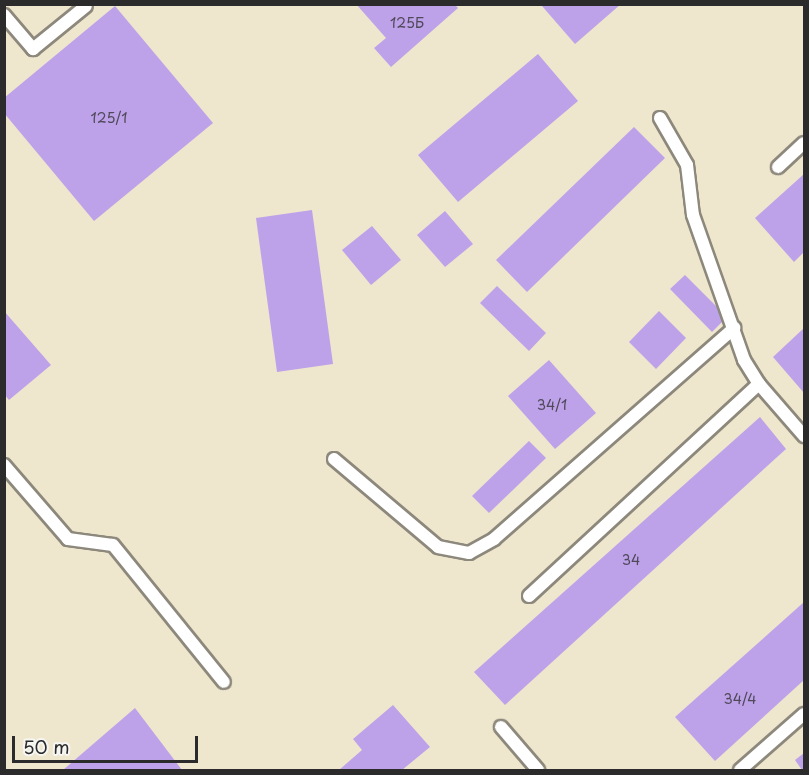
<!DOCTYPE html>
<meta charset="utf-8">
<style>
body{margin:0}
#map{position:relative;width:809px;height:775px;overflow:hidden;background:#efe6ce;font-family:"Playpen Sans",sans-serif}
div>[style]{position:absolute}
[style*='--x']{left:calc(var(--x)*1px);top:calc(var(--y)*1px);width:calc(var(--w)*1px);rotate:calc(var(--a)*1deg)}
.building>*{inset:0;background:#bda2e9}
.roads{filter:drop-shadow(2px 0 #8d887c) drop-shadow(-2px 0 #8d887c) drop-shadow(0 2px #8d887c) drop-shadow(0 -2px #8d887c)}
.service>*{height:12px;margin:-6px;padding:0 6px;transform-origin:6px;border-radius:6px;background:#fff}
span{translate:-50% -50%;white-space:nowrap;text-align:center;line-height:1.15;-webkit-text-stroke:6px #f6f6f2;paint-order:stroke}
.number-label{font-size:14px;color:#50495a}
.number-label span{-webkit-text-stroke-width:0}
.frame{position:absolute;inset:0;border:6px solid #2b2b2b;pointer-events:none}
.scale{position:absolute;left:12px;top:736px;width:186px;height:27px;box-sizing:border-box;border:3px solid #2b2b2b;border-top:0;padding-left:8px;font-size:18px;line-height:21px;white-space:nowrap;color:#2b2b2b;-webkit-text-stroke:4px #f6f6f2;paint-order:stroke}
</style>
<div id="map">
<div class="building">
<i style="clip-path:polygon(356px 4px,454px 4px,458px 8px,391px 67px,374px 48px,386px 38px)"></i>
<i style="clip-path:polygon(544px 4px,621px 4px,575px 44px,542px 6px)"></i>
<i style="clip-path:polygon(115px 6px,213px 123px,94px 221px,4px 113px,4px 98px)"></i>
<i style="clip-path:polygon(538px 54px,578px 101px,458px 202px,418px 155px)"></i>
<i style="clip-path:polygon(634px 127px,665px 158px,527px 292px,496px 260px)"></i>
<i style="clip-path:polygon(804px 174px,804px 252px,794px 262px,755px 218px)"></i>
<i style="clip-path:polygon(312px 210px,333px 364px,277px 372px,256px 218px)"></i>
<i style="clip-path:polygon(445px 211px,473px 244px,445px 267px,417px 235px)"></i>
<i style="clip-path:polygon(372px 226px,401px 260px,371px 285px,342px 250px)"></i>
<i style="clip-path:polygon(685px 275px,727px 317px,712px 332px,670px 289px)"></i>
<i style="clip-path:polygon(497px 286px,546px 333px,529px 351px,480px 303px)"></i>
<i style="clip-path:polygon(4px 311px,51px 365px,9px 400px,4px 394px)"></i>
<i style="clip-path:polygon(659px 311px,686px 338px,656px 369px,629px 342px)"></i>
<i style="clip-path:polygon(804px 328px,804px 393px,773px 357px)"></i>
<i style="clip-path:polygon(549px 360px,596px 413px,555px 449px,508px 396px)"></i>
<i style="clip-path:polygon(760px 417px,786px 449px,505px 705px,474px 672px)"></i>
<i style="clip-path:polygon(529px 441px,546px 458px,489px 513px,472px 496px)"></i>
<i style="clip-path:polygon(804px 602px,804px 680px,715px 761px,675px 717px)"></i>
<i style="clip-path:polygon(393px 705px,430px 747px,402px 770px,339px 770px,362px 750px,353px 739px)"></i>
<i style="clip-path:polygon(135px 708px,182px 770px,63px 770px)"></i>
<i style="clip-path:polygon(804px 753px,804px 770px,802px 770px,795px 760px)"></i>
</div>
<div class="roads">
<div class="service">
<i style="--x:4;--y:15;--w:45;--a:49.5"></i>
<i style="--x:33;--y:49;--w:68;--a:-39.1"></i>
<i style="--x:660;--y:118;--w:54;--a:60.1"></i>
<i style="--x:687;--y:165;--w:50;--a:83.2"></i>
<i style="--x:693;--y:215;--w:154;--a:70.6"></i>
<i style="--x:744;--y:360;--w:28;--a:58"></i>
<i style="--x:759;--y:384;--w:69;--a:49.1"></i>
<i style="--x:778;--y:167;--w:35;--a:-43"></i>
<i style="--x:334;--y:459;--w:136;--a:40.2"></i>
<i style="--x:438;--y:547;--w:32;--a:11"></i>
<i style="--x:469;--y:553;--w:29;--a:-29"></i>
<i style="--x:494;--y:539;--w:320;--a:-41.3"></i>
<i style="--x:4;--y:465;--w:98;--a:49.1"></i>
<i style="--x:68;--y:539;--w:45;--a:7.6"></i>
<i style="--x:113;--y:545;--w:176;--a:51"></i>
<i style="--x:529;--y:596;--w:313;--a:-42.7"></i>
<i style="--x:501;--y:727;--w:57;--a:49.3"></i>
<i style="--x:740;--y:770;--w:85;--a:-41.2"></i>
</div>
</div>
<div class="number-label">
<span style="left:407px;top:23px">125Б</span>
<span style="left:109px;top:118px">125/1</span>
<span style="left:552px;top:405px">34/1</span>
<span style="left:631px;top:560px">34</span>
<span style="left:740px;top:699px">34/4</span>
</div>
<div class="frame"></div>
<div class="scale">50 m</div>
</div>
